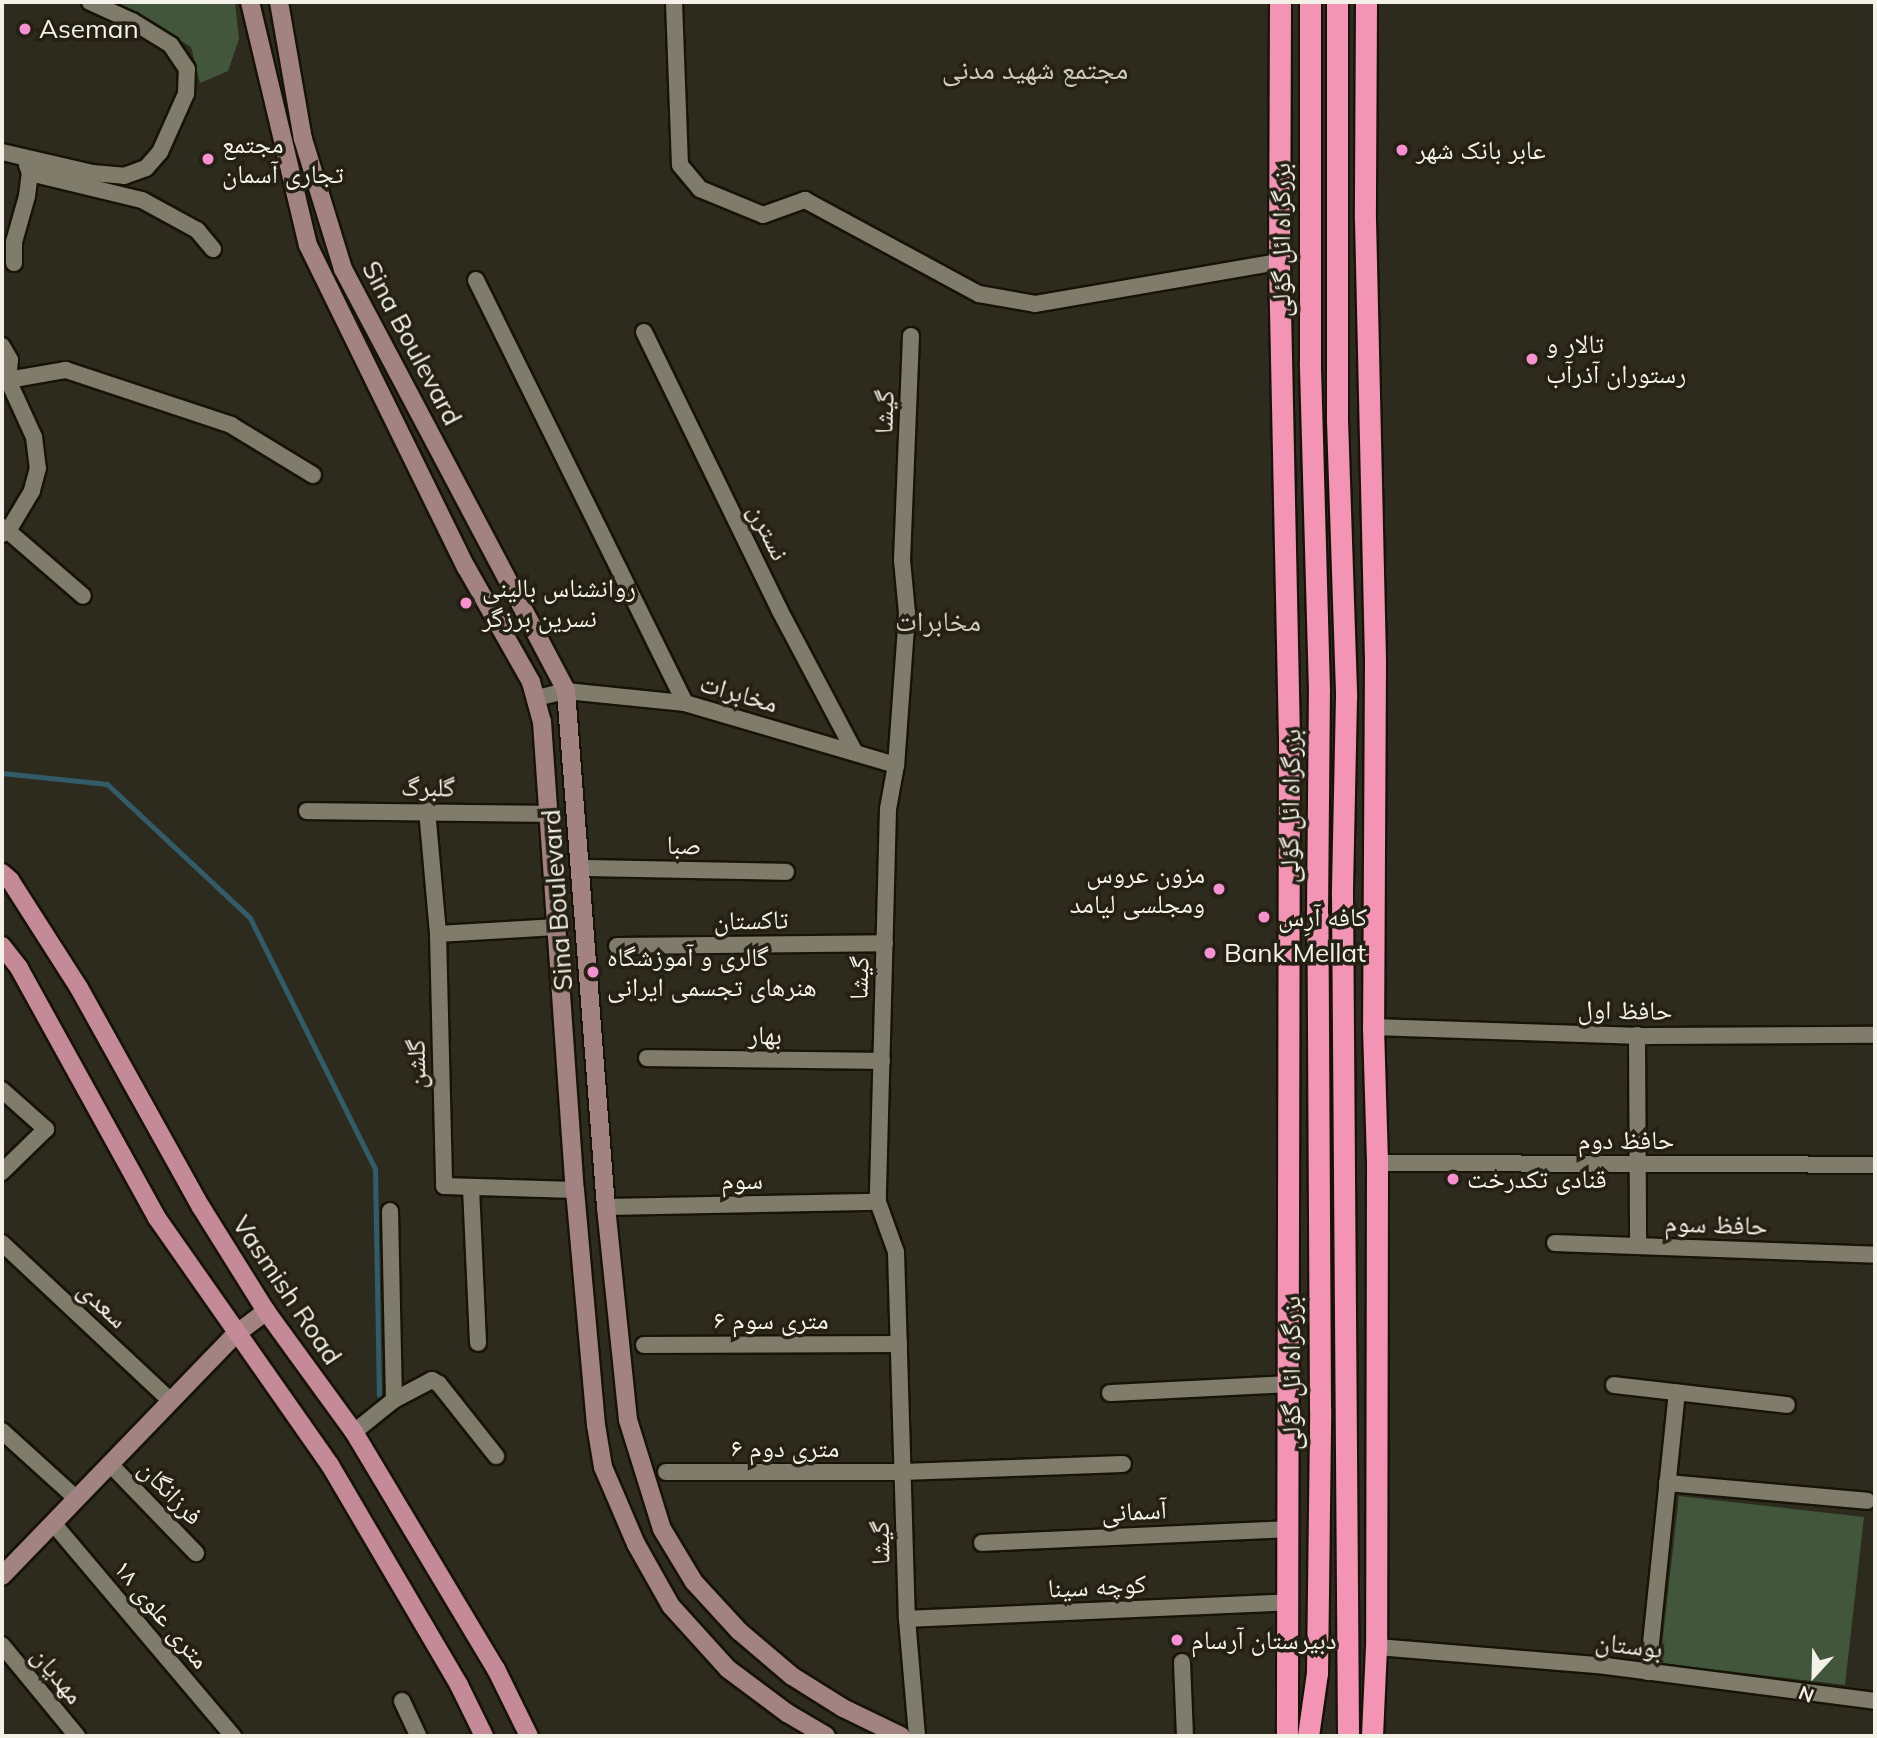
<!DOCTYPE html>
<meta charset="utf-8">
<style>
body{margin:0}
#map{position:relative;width:1877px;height:1738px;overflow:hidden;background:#2d2b1d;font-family:Mulish,"Noto Naskh Arabic",sans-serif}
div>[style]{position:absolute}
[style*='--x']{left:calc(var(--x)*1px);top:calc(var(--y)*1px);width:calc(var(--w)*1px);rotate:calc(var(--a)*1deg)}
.green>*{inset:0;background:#42563c}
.stream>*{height:5px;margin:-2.5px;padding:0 2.5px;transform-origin:2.5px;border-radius:2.5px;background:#335c6a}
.roads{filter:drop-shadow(2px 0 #161307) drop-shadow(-2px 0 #161307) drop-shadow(0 2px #161307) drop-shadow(0 -2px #161307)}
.street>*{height:16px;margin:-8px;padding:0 8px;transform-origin:8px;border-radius:8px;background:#7f7c6c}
.secondary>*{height:18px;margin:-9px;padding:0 9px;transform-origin:9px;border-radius:9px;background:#a28382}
.primary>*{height:18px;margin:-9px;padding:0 9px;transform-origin:9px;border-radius:9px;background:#c58a97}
.highway>*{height:21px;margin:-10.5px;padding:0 10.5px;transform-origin:10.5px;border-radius:10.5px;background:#f494b4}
.dots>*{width:19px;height:19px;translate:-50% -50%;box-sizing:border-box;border:4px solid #242114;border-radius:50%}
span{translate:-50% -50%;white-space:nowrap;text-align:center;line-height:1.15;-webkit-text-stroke:7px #242114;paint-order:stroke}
.poi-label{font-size:26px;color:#f3f1e8}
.left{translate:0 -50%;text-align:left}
.right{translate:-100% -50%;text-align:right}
.street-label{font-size:26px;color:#f3f1e8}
.neighbourhood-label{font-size:28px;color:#d0ccbb}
.frame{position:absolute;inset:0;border:4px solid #f3f1e8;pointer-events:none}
.north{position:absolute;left:1779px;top:1640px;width:70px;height:70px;-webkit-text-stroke:5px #242114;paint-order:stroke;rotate:202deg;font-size:19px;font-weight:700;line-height:28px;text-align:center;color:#f3f1e8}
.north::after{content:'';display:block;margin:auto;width:24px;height:32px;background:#f3f1e8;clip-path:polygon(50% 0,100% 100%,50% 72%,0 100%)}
</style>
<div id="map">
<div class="green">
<i style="clip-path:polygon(117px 2px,235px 2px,239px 39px,228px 71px,200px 83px,191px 47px)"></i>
<i style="clip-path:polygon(1679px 1496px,1864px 1517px,1845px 1685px,1660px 1663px)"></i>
</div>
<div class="stream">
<i style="--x:2;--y:773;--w:106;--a:6"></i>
<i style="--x:107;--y:784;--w:196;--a:43.1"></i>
<i style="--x:250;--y:918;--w:280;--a:63.5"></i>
<i style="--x:375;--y:1169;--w:226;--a:89"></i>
</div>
<div class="roads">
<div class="street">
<i style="--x:674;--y:2;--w:163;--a:87.9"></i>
<i style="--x:680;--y:165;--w:31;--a:50"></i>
<i style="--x:700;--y:189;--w:68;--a:22.4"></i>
<i style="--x:763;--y:215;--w:45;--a:-19.7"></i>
<i style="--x:805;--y:200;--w:198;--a:28.4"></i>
<i style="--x:979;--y:294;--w:57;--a:10.1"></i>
<i style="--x:1035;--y:304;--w:248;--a:-9.8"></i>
<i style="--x:2;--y:152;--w:92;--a:13.1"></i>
<i style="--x:92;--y:173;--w:32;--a:5"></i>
<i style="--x:124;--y:176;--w:23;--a:-20"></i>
<i style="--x:146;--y:168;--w:21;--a:-49"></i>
<i style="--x:160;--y:152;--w:64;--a:-65.9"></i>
<i style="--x:186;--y:94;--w:25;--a:-88"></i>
<i style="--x:187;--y:69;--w:29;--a:-124"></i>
<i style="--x:171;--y:45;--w:46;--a:-148.4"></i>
<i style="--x:132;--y:21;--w:46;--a:-155.7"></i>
<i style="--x:30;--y:173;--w:115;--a:13.6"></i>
<i style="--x:142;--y:200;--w:63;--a:28.6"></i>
<i style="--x:197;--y:230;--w:25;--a:50"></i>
<i style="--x:14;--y:263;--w:21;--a:-90"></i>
<i style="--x:14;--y:242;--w:48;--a:-74.2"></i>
<i style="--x:27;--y:196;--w:23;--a:-83"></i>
<i style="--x:30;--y:173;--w:9;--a:-111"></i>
<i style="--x:476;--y:280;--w:472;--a:63.7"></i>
<i style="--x:644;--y:332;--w:310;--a:64"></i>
<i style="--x:780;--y:611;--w:158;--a:62.1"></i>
<i style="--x:911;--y:336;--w:224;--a:92.3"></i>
<i style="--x:902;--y:560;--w:53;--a:84.6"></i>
<i style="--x:907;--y:613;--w:152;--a:94.1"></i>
<i style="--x:896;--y:765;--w:45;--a:100.3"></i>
<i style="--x:888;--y:809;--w:393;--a:91.5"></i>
<i style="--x:878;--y:1202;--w:53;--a:70.2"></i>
<i style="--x:896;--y:1252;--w:367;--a:88.3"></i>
<i style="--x:907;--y:1619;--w:117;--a:85.1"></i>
<i style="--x:2;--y:346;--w:16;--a:60"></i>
<i style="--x:10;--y:360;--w:20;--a:96"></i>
<i style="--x:2;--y:375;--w:8;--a:40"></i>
<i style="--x:8;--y:380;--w:63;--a:65.5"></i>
<i style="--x:34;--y:437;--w:31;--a:83"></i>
<i style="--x:38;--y:468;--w:24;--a:105"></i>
<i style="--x:32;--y:491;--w:47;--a:121"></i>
<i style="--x:8;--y:531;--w:7;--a:-146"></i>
<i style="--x:8;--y:380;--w:59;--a:-9.8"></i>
<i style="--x:66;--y:370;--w:174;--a:18.4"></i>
<i style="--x:231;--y:425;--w:96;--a:31.4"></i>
<i style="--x:2;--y:534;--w:7;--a:-27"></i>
<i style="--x:8;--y:531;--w:99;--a:40.9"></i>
<i style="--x:536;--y:698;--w:31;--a:-13"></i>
<i style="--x:566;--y:691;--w:120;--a:5.8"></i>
<i style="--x:685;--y:703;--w:220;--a:16.4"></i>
<i style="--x:427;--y:810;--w:124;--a:84.9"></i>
<i style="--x:438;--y:934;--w:252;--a:88.6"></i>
<i style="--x:444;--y:1186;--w:131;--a:1.7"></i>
<i style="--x:307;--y:811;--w:242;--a:0.7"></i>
<i style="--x:581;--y:868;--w:205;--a:1.1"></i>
<i style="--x:438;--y:934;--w:119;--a:-3.4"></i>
<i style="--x:617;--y:946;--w:268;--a:-0.6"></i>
<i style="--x:1373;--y:1027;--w:276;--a:1.9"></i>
<i style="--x:1649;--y:1036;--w:226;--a:-0.3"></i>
<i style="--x:1637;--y:1035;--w:211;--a:89.7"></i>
<i style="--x:647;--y:1058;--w:235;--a:0.7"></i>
<i style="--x:2;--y:1090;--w:59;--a:41.6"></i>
<i style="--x:46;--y:1129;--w:62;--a:135.7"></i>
<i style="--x:1377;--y:1163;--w:498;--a:0.2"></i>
<i style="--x:471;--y:1188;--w:155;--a:87.4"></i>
<i style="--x:606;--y:1207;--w:272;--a:-1.1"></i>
<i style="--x:390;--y:1211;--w:189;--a:88.8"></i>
<i style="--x:2;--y:1243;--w:231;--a:43.1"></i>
<i style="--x:1555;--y:1243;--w:320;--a:2.1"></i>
<i style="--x:644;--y:1345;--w:255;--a:-0.2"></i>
<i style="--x:1614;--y:1385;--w:174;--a:6.6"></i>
<i style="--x:1110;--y:1393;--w:177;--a:-2.9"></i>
<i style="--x:2;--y:1431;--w:101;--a:42.2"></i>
<i style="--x:354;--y:1432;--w:51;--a:-38.7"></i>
<i style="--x:394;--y:1400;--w:43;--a:-27.8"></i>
<i style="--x:432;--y:1380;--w:8;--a:30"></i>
<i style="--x:439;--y:1384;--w:92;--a:51.6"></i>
<i style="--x:110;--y:1464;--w:124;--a:46"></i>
<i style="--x:666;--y:1472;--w:237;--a:0"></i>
<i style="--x:903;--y:1472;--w:220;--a:-2.1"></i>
<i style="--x:1667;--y:1483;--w:201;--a:5.1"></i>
<i style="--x:53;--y:1523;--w:279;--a:49.8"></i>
<i style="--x:982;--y:1543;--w:307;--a:-2.6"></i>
<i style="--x:907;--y:1619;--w:382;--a:-2.5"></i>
<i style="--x:2;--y:1645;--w:118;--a:50.5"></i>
<i style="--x:1376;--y:1647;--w:231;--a:4.7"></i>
<i style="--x:1606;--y:1666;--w:271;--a:7.4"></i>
<i style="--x:1182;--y:1662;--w:74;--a:87.7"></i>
<i style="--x:1648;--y:1672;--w:281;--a:-84.1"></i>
<i style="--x:402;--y:1701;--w:38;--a:65"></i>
</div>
<div class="secondary">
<i style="--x:250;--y:2;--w:250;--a:76.6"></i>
<i style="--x:308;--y:245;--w:359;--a:63.9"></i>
<i style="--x:466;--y:567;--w:132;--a:60.5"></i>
<i style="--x:531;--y:682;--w:41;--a:74.6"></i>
<i style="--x:542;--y:722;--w:469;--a:86"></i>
<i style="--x:575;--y:1190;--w:236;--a:84.9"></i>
<i style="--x:596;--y:1425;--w:43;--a:80.5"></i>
<i style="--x:603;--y:1467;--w:84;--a:66.8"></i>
<i style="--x:636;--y:1544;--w:71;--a:60.6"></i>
<i style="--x:671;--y:1606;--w:85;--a:47.9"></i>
<i style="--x:728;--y:1669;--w:74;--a:36.7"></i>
<i style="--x:787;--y:1713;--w:45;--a:30.5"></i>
<i style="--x:279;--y:2;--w:139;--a:80.1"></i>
<i style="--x:303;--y:139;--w:136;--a:72.9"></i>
<i style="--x:343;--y:269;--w:477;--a:62.1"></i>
<i style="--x:566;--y:691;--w:518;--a:85.57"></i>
<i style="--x:606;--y:1207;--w:214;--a:84.1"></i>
<i style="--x:628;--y:1420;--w:114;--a:72.7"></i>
<i style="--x:662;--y:1529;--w:62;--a:58.9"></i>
<i style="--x:694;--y:1582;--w:67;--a:47.4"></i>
<i style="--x:739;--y:1631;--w:70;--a:40.3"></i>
<i style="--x:792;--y:1676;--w:60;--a:32.1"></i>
<i style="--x:843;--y:1708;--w:64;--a:25.8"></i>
<i style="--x:2;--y:1576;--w:337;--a:-46"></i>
<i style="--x:236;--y:1334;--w:38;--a:-37"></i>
</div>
<div class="primary">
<i style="--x:2;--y:873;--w:11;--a:41"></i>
<i style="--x:10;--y:880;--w:128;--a:57.4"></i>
<i style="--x:79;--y:988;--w:251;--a:60.9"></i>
<i style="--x:201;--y:1207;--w:123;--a:58"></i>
<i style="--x:266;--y:1311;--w:150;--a:54"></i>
<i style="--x:354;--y:1432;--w:276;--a:59.1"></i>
<i style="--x:496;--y:1669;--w:75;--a:63.8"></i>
<i style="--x:2;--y:946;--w:28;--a:52"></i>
<i style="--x:19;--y:968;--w:286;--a:61.1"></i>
<i style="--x:157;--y:1218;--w:302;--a:55"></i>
<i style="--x:330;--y:1465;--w:255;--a:59.6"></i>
<i style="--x:459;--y:1685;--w:57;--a:63.9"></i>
</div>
<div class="highway">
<i style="--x:1280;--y:2;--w:260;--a:90.2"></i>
<i style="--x:1279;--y:262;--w:480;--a:88.8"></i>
<i style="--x:1289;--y:742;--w:994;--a:90.12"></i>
<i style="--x:1337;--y:2;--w:418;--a:90"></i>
<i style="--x:1337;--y:420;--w:277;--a:88.1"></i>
<i style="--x:1346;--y:697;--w:197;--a:91.2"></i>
<i style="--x:1342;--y:894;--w:842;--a:89.59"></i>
<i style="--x:1366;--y:2;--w:217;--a:90.3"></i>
<i style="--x:1365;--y:219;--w:443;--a:88.7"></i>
<i style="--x:1375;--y:662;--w:365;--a:90.3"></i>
<i style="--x:1373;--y:1027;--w:136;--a:88.3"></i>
<i style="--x:1377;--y:1163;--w:484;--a:90.1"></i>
<i style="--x:1376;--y:1647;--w:89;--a:92.6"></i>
<i style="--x:1308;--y:1736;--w:64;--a:-81.9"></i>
<i style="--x:1317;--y:1673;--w:264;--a:-89.3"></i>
<i style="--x:1320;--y:1409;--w:495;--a:-90.3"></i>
<i style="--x:1317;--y:914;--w:224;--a:-89.5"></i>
<i style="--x:1319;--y:690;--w:328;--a:-91.6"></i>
<i style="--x:1310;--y:362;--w:360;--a:-90"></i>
</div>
</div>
<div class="dots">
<i style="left:25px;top:29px;background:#f690d0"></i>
<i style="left:1402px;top:150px;background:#f690d0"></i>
<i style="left:208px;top:159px;background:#f690d0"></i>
<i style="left:1532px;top:359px;background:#f690d0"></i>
<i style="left:466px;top:603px;background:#f690d0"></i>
<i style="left:1219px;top:889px;background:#f690d0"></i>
<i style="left:1264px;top:917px;background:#f690d0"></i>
<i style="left:1210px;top:953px;background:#f690d0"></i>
<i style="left:593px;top:972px;background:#f690d0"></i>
<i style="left:1453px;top:1179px;background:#f690d0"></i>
<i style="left:1177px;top:1640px;background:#f690d0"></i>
</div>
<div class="poi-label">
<span class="left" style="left:39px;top:29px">Aseman</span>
<span class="left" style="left:222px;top:159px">مجتمع<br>تجاری آسمان</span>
<span class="left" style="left:1416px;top:150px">عابر بانک شهر</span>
<span class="left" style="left:1546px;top:359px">تالار و<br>رستوران آذرآب</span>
<span class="left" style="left:482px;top:603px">روانشناس بالینی<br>نسرین برزگر</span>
<span class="right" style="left:1205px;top:889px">مزون عروس<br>ومجلسی لیامد</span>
<span class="left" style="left:1278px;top:917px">کافه آرِس</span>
<span class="left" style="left:1224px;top:953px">Bank Mellat</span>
<span class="left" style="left:607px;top:972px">گالری و آموزشگاه<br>هنرهای تجسمی ایرانی</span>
<span class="left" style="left:1467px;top:1179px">قنادی تکدرخت</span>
<span class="left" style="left:1191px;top:1640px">دبیرستان آرسام</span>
</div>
<div class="street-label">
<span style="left:1281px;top:240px;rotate:-90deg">بزرگراه ائل گؤلی</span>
<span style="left:412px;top:343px;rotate:62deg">Sina Boulevard</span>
<span style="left:884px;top:412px;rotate:-88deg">گیشا</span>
<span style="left:769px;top:532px;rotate:64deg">نسترن</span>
<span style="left:739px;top:693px;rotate:16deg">مخابرات</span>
<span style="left:428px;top:787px;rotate:1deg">گلبرگ</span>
<span style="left:1290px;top:806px;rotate:-89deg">بزرگراه ائل گؤلی</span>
<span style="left:684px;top:845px;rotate:1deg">صبا</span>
<span style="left:557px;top:900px;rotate:-94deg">Sina Boulevard</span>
<span style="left:751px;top:920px;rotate:-1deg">تاکستان</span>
<span style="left:859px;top:978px;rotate:-88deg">گیشا</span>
<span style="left:1625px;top:1010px;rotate:1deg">حافظ اول</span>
<span style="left:765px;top:1035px;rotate:1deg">بهار</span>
<span style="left:416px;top:1064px;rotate:-91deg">گلشن</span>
<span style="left:1626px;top:1140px">حافظ دوم</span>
<span style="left:742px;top:1180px;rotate:-1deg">سوم</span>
<span style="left:1716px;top:1224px;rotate:2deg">حافظ سوم</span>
<span style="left:287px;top:1290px;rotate:56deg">Vasmish Road</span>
<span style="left:103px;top:1304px;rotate:43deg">سعدی</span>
<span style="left:771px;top:1320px">۶ متری سوم</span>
<span style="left:1291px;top:1373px;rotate:-90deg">بزرگراه ائل گؤلی</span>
<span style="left:785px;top:1448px">۶ متری دوم</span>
<span style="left:171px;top:1492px;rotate:46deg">فرزانگان</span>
<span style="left:1134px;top:1511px;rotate:-3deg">آسمانی</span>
<span style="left:880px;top:1543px;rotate:-91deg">گیشا</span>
<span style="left:1097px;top:1586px;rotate:-3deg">کوچه سینا</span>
<span style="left:162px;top:1614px;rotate:50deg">۱۸ متری علوی</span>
<span style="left:1629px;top:1645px;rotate:7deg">بوستان</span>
<span style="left:58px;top:1675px;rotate:51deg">مهدیان</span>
</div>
<div class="neighbourhood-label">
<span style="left:1035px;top:69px">مجتمع شهید مدنی</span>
<span style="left:938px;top:621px">مخابرات</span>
</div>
<div class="frame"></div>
<div class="north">N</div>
</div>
